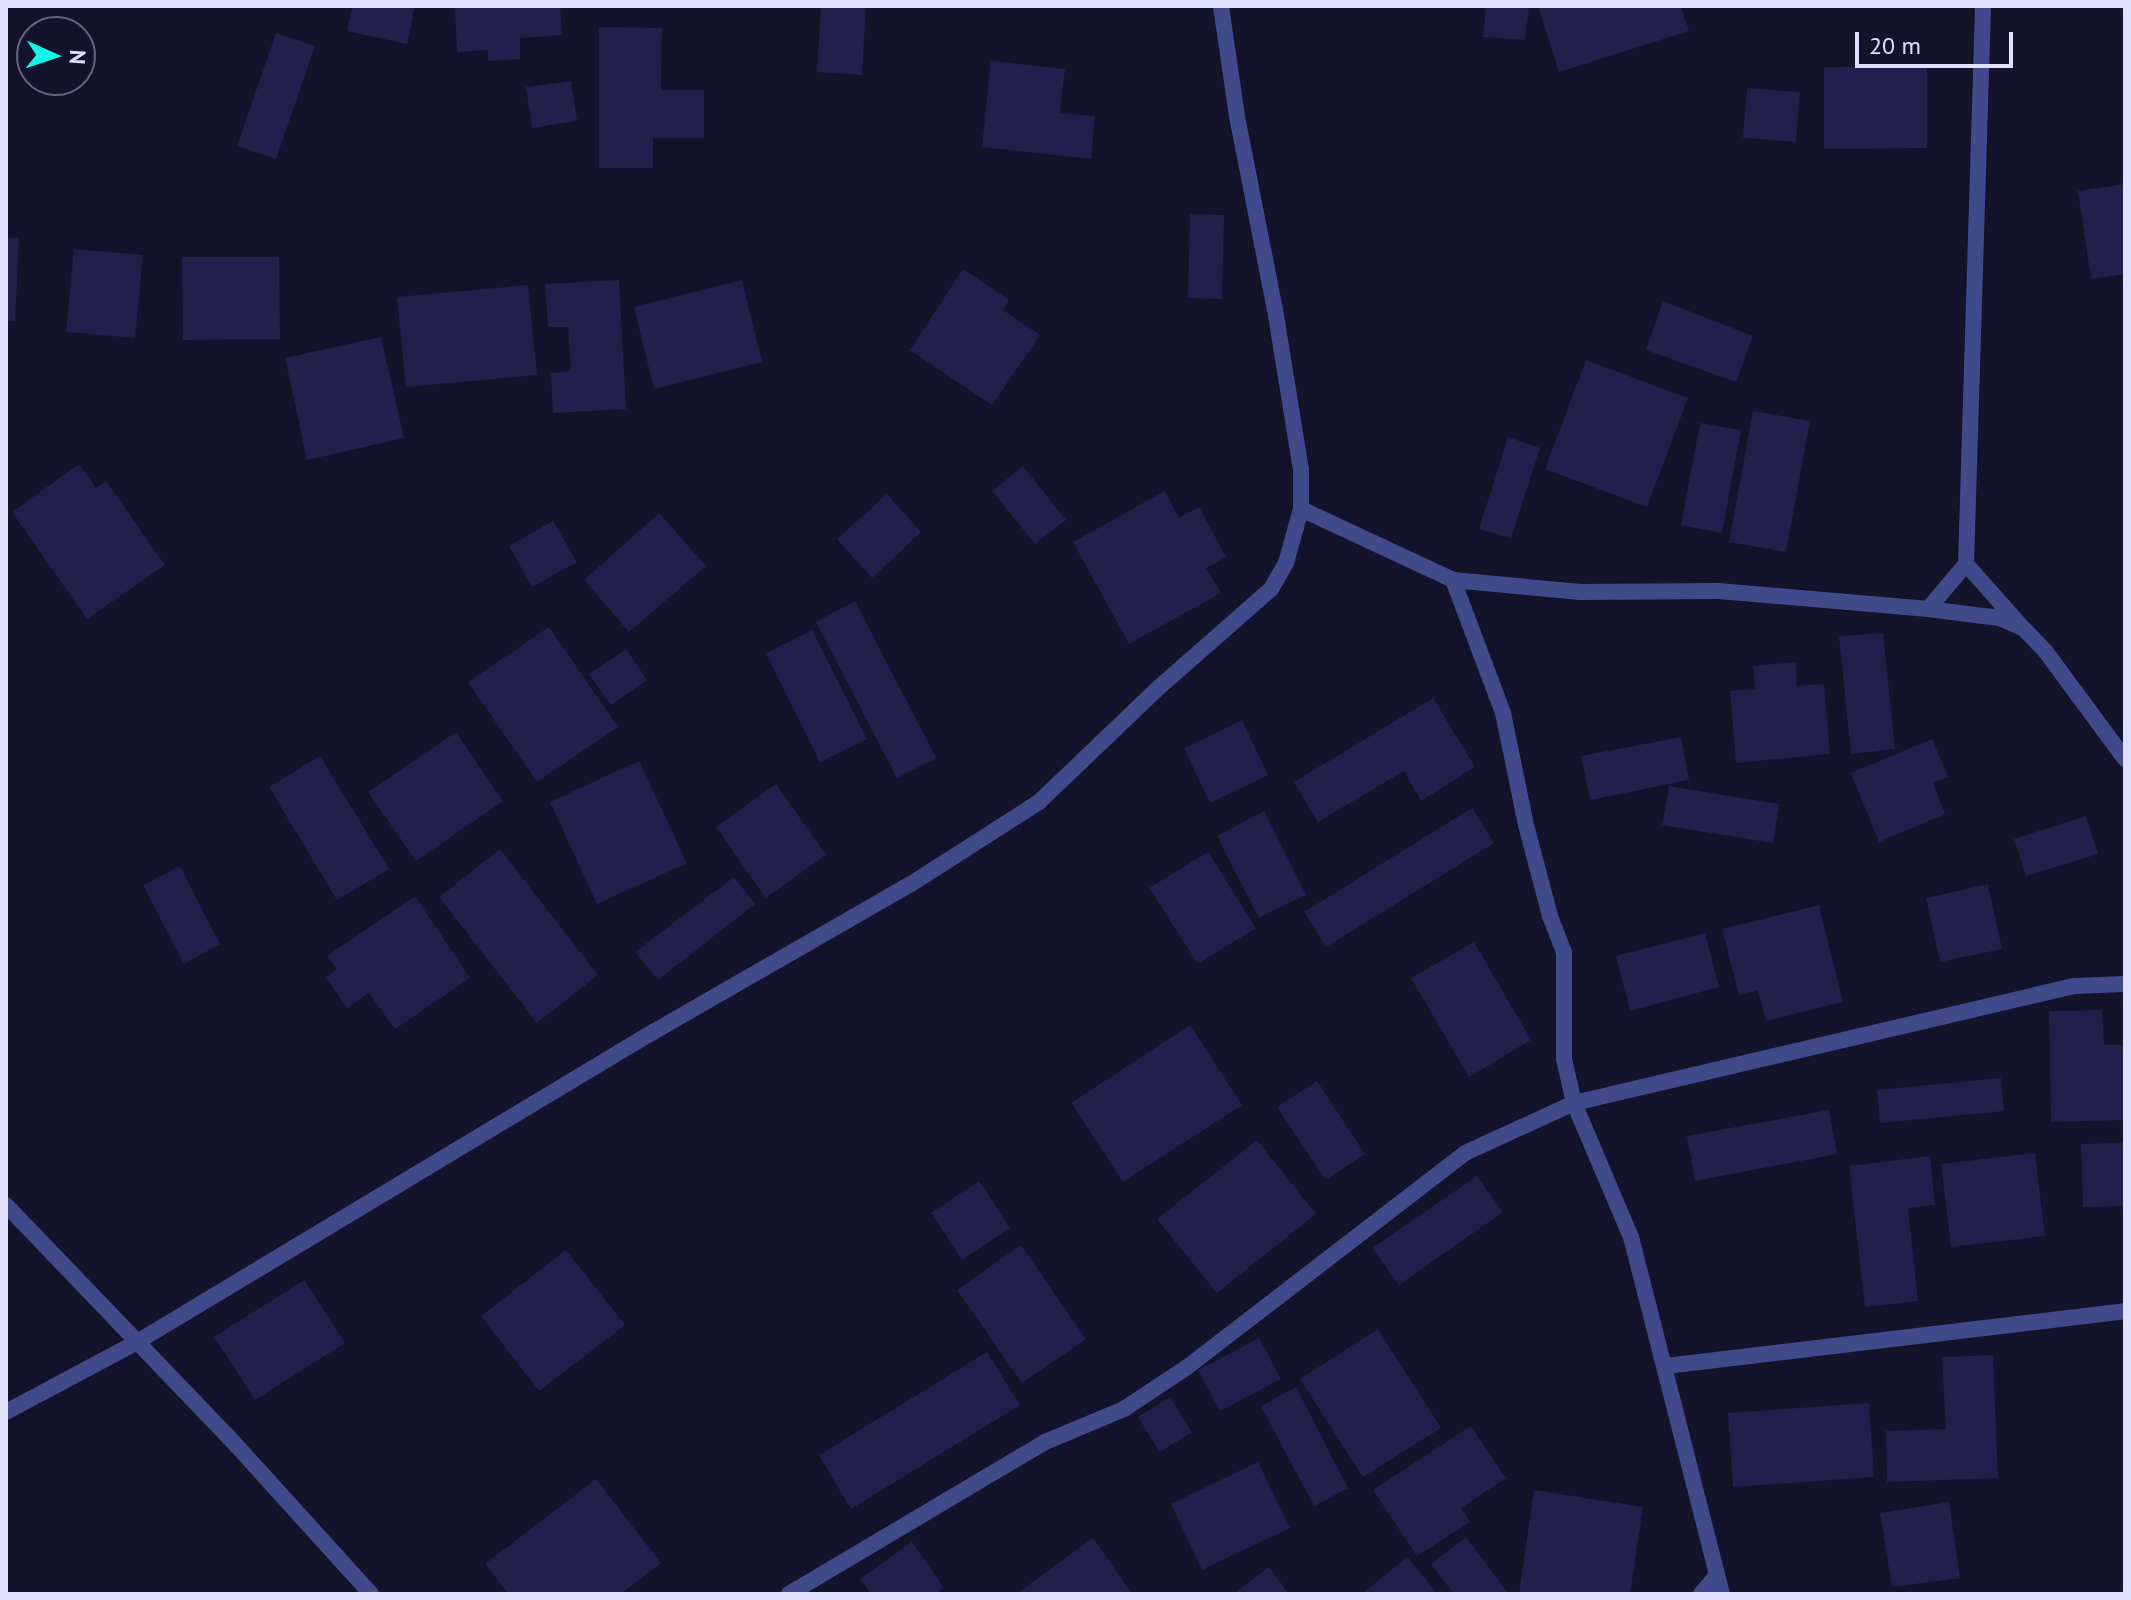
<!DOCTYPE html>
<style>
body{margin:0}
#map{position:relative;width:2131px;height:1600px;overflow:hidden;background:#13132c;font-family:"PT Sans",sans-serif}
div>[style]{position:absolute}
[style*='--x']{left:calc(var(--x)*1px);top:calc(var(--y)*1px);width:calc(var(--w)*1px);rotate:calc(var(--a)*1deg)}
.building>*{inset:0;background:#221f4c}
.street>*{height:16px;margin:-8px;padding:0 8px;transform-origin:8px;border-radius:8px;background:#404989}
span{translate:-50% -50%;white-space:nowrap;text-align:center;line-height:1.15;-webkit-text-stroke:7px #13132c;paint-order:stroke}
.frame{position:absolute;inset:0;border:8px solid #dfe0fe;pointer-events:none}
.north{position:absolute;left:16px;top:16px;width:80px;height:80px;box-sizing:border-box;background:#13132c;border:2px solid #656580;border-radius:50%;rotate:93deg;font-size:22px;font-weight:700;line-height:32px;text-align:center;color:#dfe0fe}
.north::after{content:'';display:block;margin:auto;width:28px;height:36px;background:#13f5e9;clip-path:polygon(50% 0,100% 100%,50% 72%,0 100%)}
.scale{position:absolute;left:1855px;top:32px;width:158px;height:36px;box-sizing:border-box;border:4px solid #dfe0fe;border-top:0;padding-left:10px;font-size:24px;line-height:28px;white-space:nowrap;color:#dfe0fe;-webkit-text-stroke:6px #13132c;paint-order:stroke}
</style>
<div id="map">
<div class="building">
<i style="clip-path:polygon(353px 6px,415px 6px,407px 44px,347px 31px)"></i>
<i style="clip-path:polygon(455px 6px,560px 6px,562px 35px,520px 38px,520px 59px,488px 61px,488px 50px,457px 52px)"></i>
<i style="clip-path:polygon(821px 6px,866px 6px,862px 75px,817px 72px)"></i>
<i style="clip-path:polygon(1486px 6px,1529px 6px,1525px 40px,1483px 37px)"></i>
<i style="clip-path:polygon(1538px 6px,1681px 6px,1689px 31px,1559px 72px)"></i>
<i style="clip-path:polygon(599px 27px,662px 28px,661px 90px,704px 90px,704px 138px,653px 138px,653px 168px,599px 168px)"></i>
<i style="clip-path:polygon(276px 33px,315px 46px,276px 159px,237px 146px)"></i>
<i style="clip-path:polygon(991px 61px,1065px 69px,1060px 113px,1095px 116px,1091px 159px,982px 147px)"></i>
<i style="clip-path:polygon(1927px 66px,1927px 148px,1824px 149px,1824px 67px)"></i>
<i style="clip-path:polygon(571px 81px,577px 121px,532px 128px,526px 87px)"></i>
<i style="clip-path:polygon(1747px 88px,1800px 92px,1796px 142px,1743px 138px)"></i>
<i style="clip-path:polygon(2125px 184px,2125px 274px,2091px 279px,2078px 191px)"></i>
<i style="clip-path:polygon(1190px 214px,1224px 215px,1222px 299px,1188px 298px)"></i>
<i style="clip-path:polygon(6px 238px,19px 238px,15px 321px,6px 321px)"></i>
<i style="clip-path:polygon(74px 249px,143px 255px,135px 338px,66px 332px)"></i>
<i style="clip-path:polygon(182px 257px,279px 257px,280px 339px,183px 340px)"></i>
<i style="clip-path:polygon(963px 269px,1009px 300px,1003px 310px,1040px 335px,992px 405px,910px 350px)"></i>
<i style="clip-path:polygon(619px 280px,626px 409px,553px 413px,551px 373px,571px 371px,568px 327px,548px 327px,545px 284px)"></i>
<i style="clip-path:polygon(742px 280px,762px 362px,654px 389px,634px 307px)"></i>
<i style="clip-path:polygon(528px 285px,537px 375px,406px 387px,397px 297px)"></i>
<i style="clip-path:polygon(1663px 301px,1753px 336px,1736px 382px,1646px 350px)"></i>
<i style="clip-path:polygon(381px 337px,404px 438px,307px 460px,285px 358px)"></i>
<i style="clip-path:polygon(1586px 360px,1688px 398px,1647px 507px,1545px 469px)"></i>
<i style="clip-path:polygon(1753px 411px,1810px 421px,1786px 552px,1729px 542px)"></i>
<i style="clip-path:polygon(1700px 423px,1741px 430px,1722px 533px,1681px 525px)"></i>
<i style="clip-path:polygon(1508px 437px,1540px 448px,1511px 538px,1479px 529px)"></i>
<i style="clip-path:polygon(79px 464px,96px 488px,106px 481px,165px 565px,87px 619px,12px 512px)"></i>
<i style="clip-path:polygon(1023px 466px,1066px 520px,1035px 544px,992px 491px)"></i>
<i style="clip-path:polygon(1165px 491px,1179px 518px,1199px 507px,1226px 557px,1206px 568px,1221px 593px,1129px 644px,1073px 542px)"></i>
<i style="clip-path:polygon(887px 494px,921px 532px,872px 578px,837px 539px)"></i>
<i style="clip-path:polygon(659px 513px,706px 566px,629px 632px,584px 580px)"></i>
<i style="clip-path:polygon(553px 521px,577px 562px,532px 587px,509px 546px)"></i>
<i style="clip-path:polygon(855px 601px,936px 758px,897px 778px,816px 622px)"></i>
<i style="clip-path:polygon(549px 627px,618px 727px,537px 782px,468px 682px)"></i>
<i style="clip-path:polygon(812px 630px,867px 739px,820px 762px,766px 653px)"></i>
<i style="clip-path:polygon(1883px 633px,1895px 749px,1851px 754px,1839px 636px)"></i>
<i style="clip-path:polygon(626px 649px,647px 680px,611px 705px,589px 674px)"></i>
<i style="clip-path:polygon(1796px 662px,1797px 686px,1824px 684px,1830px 754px,1736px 763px,1730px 691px,1755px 689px,1753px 666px)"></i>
<i style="clip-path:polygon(1433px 698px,1475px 767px,1421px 801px,1404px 771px,1318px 822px,1294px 782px)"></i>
<i style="clip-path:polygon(1242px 720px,1268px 775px,1210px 803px,1184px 748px)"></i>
<i style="clip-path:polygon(456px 732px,503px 801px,416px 861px,368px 792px)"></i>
<i style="clip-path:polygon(1681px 737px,1689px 780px,1590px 800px,1581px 756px)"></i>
<i style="clip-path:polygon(1932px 739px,1948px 777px,1933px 783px,1945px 814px,1879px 842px,1851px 773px)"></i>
<i style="clip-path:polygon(320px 756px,389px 869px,337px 900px,269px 787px)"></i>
<i style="clip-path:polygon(639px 761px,687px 863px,597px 904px,550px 802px)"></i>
<i style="clip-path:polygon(776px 784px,826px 855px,766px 898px,716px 827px)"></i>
<i style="clip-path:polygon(1669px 786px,1779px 804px,1773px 843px,1662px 825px)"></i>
<i style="clip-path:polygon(1472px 808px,1494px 843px,1326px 947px,1304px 912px)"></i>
<i style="clip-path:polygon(1264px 811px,1306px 895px,1259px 918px,1217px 836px)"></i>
<i style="clip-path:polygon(2086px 816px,2098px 854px,2026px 876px,2014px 839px)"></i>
<i style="clip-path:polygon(500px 849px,598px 975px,537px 1023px,439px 897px)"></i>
<i style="clip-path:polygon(1208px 852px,1256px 928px,1198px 964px,1149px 888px)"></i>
<i style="clip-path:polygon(180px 866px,220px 944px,184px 964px,143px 885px)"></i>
<i style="clip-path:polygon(734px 877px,755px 904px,658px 980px,635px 952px)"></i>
<i style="clip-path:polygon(1988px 884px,2002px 949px,1940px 962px,1926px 898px)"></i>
<i style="clip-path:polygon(415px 896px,470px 978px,395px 1029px,369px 993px,347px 1008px,326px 977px,337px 969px,327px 956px)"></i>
<i style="clip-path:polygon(1819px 905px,1843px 1002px,1766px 1021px,1758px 990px,1739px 995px,1722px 929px)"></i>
<i style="clip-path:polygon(1705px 933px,1719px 987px,1630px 1011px,1616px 956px)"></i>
<i style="clip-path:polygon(1474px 942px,1531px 1040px,1469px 1077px,1411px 978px)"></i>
<i style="clip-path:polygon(2102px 1010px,2104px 1045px,2125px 1045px,2125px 1120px,2051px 1122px,2049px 1011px)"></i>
<i style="clip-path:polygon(1190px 1025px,1242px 1105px,1123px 1182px,1071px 1103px)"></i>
<i style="clip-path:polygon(2001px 1078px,2004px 1111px,1880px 1123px,1877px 1090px)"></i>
<i style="clip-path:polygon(1317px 1081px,1365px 1154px,1326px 1180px,1277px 1107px)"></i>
<i style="clip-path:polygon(1829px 1110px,1837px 1154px,1695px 1181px,1687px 1136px)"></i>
<i style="clip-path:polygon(1257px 1140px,1316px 1214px,1217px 1293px,1157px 1219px)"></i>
<i style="clip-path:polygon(2125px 1143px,2125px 1206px,2083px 1207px,2081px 1144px)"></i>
<i style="clip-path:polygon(2035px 1153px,2045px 1236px,1951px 1247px,1941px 1164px)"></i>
<i style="clip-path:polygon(1930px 1156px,1935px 1205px,1908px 1208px,1918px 1301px,1865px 1307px,1849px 1166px)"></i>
<i style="clip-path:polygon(1477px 1176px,1503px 1212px,1399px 1285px,1372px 1248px)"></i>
<i style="clip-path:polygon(979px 1181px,1010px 1228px,962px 1260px,931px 1213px)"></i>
<i style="clip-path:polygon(1021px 1245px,1086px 1339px,1022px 1383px,957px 1290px)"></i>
<i style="clip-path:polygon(566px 1250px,625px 1325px,539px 1391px,481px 1316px)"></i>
<i style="clip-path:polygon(304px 1280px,345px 1343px,255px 1400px,214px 1337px)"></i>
<i style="clip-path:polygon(1378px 1329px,1441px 1428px,1363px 1477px,1300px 1379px)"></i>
<i style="clip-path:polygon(1259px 1338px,1281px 1379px,1220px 1411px,1198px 1370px)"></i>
<i style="clip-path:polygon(987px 1352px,1020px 1405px,851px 1509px,819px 1455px)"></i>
<i style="clip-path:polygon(1993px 1355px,1998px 1478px,1887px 1482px,1886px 1431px,1946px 1429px,1942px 1357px)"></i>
<i style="clip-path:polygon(1296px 1387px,1348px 1488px,1314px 1506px,1261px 1406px)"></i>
<i style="clip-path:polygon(1170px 1397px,1192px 1432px,1160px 1452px,1138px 1417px)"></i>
<i style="clip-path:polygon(1869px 1403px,1874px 1477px,1733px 1487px,1728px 1413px)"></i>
<i style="clip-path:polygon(1471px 1426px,1506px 1478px,1461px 1508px,1470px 1522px,1417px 1556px,1373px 1490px)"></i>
<i style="clip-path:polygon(1258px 1462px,1290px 1528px,1202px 1570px,1171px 1504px)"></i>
<i style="clip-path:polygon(596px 1479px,661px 1563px,621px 1594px,509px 1594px,485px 1564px)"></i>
<i style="clip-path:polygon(1534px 1490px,1643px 1507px,1630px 1594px,1519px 1594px)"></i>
<i style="clip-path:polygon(1949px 1502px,1960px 1578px,1892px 1587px,1880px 1513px)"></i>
<i style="clip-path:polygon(1466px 1537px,1508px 1593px,1507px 1594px,1454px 1594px,1431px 1564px)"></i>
<i style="clip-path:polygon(1093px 1538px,1132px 1594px,1016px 1594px)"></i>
<i style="clip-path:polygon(912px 1542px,944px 1588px,935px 1594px,871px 1594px,860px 1579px)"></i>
<i style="clip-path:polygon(1407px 1557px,1438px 1594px,1362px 1594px)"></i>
<i style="clip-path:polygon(1269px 1567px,1289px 1594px,1233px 1594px)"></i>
</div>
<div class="street">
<i style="--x:1301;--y:509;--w:168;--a:25"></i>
<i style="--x:1453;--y:580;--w:128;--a:5.4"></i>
<i style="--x:1580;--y:592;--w:139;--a:-0.4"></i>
<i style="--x:1719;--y:591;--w:210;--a:4.9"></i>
<i style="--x:1928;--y:609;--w:72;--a:7.2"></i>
<i style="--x:1999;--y:618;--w:26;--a:23"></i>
<i style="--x:2023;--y:628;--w:33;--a:46"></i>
<i style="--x:2046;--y:652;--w:133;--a:53.6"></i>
<i style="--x:1966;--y:564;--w:83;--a:48.4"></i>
<i style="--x:1453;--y:580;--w:142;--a:69.4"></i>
<i style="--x:1503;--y:713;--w:114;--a:78.4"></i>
<i style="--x:1526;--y:825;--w:94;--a:75.2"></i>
<i style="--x:1550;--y:916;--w:39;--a:69"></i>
<i style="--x:1564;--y:952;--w:107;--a:90"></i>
<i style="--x:1564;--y:1059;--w:45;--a:77.2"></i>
<i style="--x:1574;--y:1103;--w:146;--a:67"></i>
<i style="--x:1631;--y:1237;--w:368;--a:75.7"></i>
<i style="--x:1928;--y:609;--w:59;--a:-49.8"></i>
<i style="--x:1966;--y:564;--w:558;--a:-88.25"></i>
<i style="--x:6;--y:1205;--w:332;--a:46.2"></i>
<i style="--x:236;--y:1445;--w:201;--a:47.8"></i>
<i style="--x:1666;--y:1366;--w:462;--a:-6.8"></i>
<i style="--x:6;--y:1412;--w:149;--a:-28.1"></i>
<i style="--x:137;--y:1342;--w:588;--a:-31.01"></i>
<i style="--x:641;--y:1039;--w:311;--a:-29.9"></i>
<i style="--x:911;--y:884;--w:152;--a:-32.6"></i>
<i style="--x:1039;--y:802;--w:162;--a:-43.7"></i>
<i style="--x:1156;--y:690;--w:153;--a:-41.3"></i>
<i style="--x:1271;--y:589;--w:30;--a:-60"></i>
<i style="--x:1286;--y:563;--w:56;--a:-74.5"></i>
<i style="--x:1301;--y:509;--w:39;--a:-90"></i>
<i style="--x:1301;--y:470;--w:162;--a:-99.2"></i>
<i style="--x:1275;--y:310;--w:198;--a:-101.1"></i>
<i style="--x:1237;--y:116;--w:111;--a:-98.3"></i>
<i style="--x:789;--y:1594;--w:298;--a:-30.7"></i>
<i style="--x:1045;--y:1442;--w:86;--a:-22.7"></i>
<i style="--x:1124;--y:1409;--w:74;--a:-33.5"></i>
<i style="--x:1186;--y:1368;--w:352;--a:-37.6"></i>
<i style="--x:1465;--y:1153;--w:120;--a:-24.6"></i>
<i style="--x:1574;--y:1103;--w:514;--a:-13.17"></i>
<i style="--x:2074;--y:986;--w:51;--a:-2.2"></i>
<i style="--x:1701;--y:1594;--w:25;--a:-50"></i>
</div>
<div class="frame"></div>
<div class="north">N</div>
<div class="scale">20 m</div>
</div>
